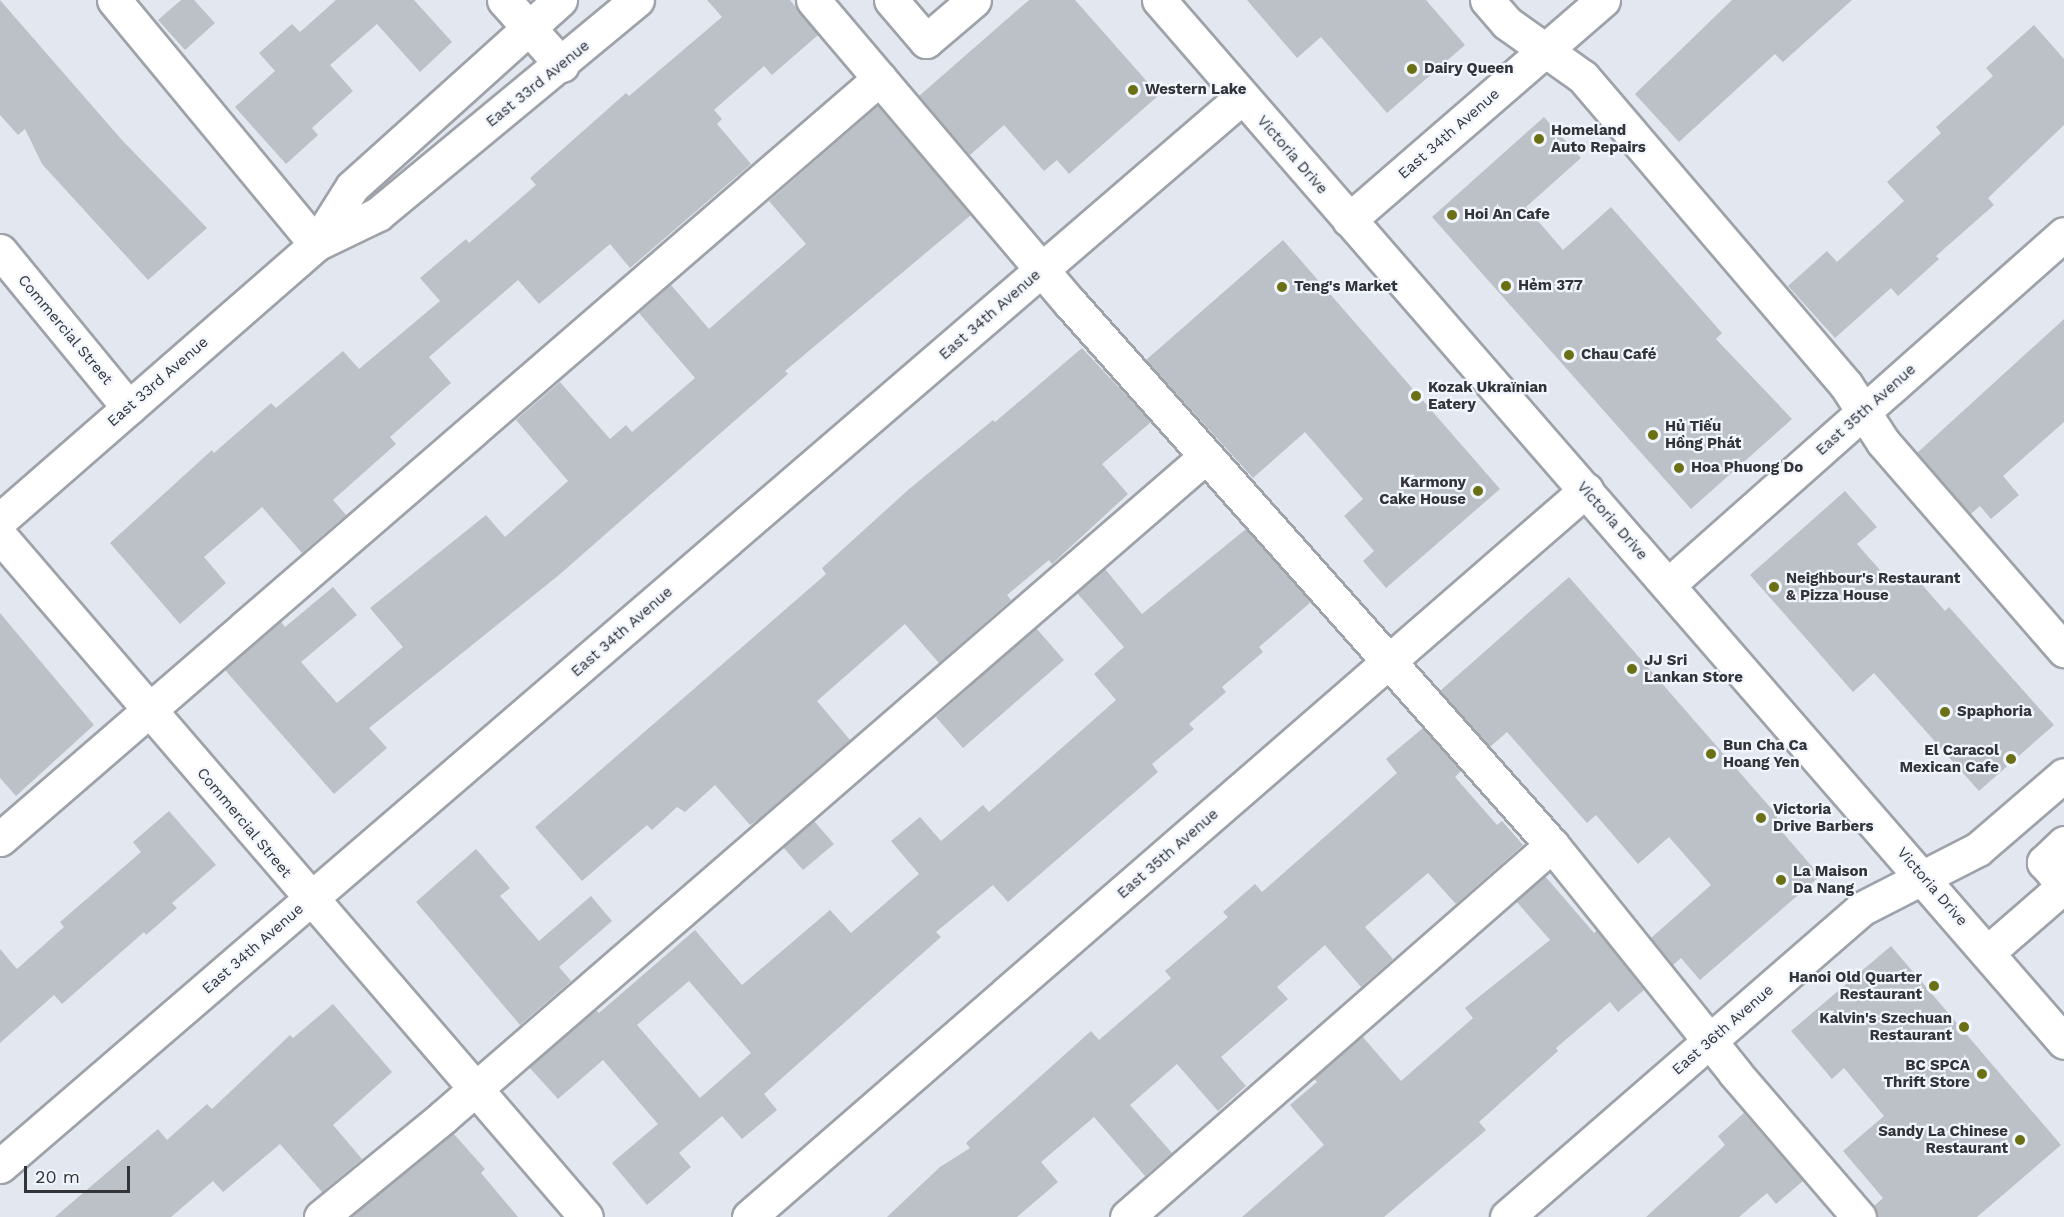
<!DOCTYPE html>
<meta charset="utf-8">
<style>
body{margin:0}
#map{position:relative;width:2064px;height:1217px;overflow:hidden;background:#e3e8f0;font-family:"Work Sans",sans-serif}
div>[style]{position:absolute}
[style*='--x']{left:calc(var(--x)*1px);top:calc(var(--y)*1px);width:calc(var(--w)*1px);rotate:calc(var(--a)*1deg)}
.building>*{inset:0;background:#bcc0c7}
.roads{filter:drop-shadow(2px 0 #9ea2a9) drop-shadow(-2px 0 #9ea2a9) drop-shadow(0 2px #9ea2a9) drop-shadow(0 -2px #9ea2a9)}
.minor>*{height:33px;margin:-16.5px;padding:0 16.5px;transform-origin:16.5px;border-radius:16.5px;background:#fff}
.dots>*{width:16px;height:16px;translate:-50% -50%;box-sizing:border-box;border:3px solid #f1f5fd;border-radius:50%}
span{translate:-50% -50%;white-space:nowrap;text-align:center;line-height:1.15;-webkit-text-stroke:4.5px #f1f5fd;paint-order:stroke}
.poi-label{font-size:15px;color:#323437;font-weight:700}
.left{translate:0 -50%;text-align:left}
.right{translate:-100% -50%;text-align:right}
.street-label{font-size:15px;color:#323437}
.scale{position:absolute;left:24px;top:1166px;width:106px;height:27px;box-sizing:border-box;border:3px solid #323437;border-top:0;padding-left:8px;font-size:18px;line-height:21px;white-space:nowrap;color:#323437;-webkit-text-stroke:4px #f1f5fd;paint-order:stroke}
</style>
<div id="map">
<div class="building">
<i style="clip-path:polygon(0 0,121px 139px,207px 228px,148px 280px,42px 164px,25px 129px,18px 135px,0 115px)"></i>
<i style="clip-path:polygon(181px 0,194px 0,215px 23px,185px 50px,158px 20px)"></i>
<i style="clip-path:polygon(336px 0,414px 0,452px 42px,420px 72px,377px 24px,330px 65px,353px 91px,312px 128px,318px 135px,286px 164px,235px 107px,275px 71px,259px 53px,292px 24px,300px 32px)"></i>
<i style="clip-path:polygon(707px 0,790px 0,818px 35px,772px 75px,764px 66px,714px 110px,722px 119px,717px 124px,751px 164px,630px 268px,610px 244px,539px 304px,518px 280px,429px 357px,451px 383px,390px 437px,396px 444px,333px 500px,346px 515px,302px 553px,262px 507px,204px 557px,226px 583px,180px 624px,110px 543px,212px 450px,214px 453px,271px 403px,276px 408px,343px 351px,359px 369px,440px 301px,420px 278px,466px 239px,469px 243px,536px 185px,530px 178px,626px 93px,629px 96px,722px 17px)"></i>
<i style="clip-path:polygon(1029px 0,1075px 0,1159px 95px,1069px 174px,1057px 160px,1044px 171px,1004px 125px,970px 155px,919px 96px)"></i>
<i style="clip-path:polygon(1247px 0,1426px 0,1465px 45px,1387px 113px,1321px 37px,1297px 58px)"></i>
<i style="clip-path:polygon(1732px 0,1852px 0,1783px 62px,1775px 54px,1679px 142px,1635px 94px)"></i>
<i style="clip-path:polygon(2034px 25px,2064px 59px,2064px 125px,1988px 198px,1994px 205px,1936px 256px,1939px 259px,1898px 296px,1891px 288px,1835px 338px,1788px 286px,1827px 251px,1837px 262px,1904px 201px,1887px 182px,1941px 133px,1936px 127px,1993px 76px,1986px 68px)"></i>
<i style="clip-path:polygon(878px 106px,971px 215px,785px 371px,788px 374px,559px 575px,369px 728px,387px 748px,334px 794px,225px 670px,281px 622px,285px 627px,333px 587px,357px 615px,301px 662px,337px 703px,403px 647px,370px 608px,486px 515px,505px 537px,568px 481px,516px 420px,560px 382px,610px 439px,626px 425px,632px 432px,695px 378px,639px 313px,671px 285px,709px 329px,806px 244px,769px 201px)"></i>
<i style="clip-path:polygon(1544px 117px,1581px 158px,1526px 207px,1563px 250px,1611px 207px,1722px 333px,1716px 339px,1792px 419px,1691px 509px,1432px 217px)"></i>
<i style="clip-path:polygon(1283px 240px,1500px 489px,1386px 588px,1363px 561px,1374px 551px,1344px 516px,1363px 499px,1305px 432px,1253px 478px,1146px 360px)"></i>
<i style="clip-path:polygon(2064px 319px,2064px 422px,2003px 476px,2019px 495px,1991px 519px,1980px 506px,1971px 514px,1917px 453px)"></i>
<i style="clip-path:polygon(1082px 348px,1151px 422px,1102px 464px,1128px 494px,1052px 564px,1049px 560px,1007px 595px,1011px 600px,939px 663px,905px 624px,817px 701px,850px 740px,759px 819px,750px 825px,715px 785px,685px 812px,677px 807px,652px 830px,647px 825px,582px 881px,535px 827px,826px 574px,822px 568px,908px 490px,993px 420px,995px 422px)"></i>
<i style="clip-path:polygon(1845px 491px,1877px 527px,1857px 544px,1894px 586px,1910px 571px,1945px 611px,1949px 607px,2054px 725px,1979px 791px,1874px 673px,1853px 692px,1750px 575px)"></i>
<i style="clip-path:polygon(evenodd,1246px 529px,1311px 602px,1259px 647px,1263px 652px,1222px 687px,1226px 692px,1189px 724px,1194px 729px,1152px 764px,1158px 772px,1008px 902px,993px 885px,936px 932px,941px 937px,764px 1094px,777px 1110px,742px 1139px,722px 1116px,679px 1153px,691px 1167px,647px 1205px,612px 1163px,658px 1124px,603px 1060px,558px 1099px,529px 1067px,596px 1010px,599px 1013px,695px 930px,742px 985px,830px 910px,851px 933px,919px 874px,891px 841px,920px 817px,941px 841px,983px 805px,989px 812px,1116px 700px,1094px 674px,1124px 647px,1077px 593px,1105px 569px,1142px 614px,1246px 529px,689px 981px,751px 1053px,700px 1098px,637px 1025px,689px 981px)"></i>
<i style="clip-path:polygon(1569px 577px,1783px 822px,1778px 827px,1820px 876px,1700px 980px,1681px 958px,1673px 965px,1651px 938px,1711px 885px,1669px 837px,1638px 864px,1596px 815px,1587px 823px,1507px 732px,1490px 747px,1440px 691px)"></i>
<i style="clip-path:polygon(0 613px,94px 725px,16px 796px,0 778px)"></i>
<i style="clip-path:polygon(1036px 628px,1064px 660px,963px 748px,936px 717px)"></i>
<i style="clip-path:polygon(1423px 728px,1461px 771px,1455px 777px,1497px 825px,1502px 821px,1523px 845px,1456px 904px,1428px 873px,1365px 927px,1393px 959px,1361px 987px,1325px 945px,1277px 987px,1288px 999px,1221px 1057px,1246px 1086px,1218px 1111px,1177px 1064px,1130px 1105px,1172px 1153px,1145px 1176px,1094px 1117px,1041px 1162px,1058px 1182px,1017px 1217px,887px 1217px,940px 1167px,970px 1148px,966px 1143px,1091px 1031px,1099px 1040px,1171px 978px,1165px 971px,1228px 917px,1223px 912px,1255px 884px,1262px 892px,1397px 773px,1386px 759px)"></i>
<i style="clip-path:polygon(169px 811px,216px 865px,172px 903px,177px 908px,146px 935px,144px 932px,62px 1004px,54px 995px,0 1043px,0 949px,17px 969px,64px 927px,60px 922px,141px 852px,133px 842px)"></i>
<i style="clip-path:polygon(814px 821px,834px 844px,803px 870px,783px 847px)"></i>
<i style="clip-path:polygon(476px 849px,510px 888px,500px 896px,539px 941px,591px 896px,612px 921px,559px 967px,571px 981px,520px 1025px,416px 902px)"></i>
<i style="clip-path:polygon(1545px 876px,1594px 933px,1597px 930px,1644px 990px,1618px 1012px,1610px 1002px,1556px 1048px,1558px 1051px,1479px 1122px,1486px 1130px,1384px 1217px,1242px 1217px,1324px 1145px,1290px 1105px,1317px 1082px,1314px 1079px,1362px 1036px,1401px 1081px,1473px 1018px,1465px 1008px,1550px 940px,1516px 901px)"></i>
<i style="clip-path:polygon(1891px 946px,2061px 1145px,1977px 1217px,1877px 1217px,1874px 1206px,1883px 1198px,1843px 1151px,1884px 1116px,1844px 1068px,1832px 1079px,1791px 1031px)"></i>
<i style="clip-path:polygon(333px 1004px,392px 1072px,333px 1125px,362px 1159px,322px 1192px,280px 1144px,223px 1192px,213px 1181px,171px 1217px,55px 1217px,158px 1129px,167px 1140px,207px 1104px,212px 1109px,290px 1035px,293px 1038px)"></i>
<i style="clip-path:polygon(1744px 1113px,1803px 1181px,1776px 1204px,1767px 1193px,1739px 1217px,1646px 1217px,1725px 1145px,1718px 1136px)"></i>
<i style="clip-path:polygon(453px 1133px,485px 1169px,481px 1173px,518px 1217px,351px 1217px)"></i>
</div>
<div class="roads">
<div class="minor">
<i style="--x:114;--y:0;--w:317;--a:50.4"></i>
<i style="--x:504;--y:0;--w:87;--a:48.3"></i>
<i style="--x:813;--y:0;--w:399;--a:49.7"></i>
<i style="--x:1071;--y:304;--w:724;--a:48.36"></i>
<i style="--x:1552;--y:845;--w:292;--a:51.2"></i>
<i style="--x:1735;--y:1073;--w:190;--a:49.3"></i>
<i style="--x:891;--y:0;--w:54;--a:49.5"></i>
<i style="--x:926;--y:41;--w:63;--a:-40.5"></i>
<i style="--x:1159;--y:0;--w:1380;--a:49.02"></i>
<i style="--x:1487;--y:0;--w:30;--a:49"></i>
<i style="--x:1507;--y:23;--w:93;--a:35.4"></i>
<i style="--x:1583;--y:77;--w:405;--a:49.5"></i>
<i style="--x:1846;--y:385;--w:68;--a:57"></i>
<i style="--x:1883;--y:442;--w:276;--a:49"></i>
<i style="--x:1349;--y:220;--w:336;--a:-40.9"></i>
<i style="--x:316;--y:244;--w:67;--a:-57.7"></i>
<i style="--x:352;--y:187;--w:280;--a:-42"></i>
<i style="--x:0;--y:251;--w:203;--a:50.6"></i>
<i style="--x:0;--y:520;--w:420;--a:-41.1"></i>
<i style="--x:316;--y:244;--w:69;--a:-25.8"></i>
<i style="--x:378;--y:214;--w:336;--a:-39.6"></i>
<i style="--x:0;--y:536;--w:898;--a:49.29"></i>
<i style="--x:1668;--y:585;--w:529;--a:-41.55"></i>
<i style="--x:0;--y:839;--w:1163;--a:-40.85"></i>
<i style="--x:2064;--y:843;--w:28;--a:136"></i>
<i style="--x:2044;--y:862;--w:31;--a:50"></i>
<i style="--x:1988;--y:952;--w:101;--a:-41"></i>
<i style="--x:0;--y:1166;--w:1639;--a:-40.72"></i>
<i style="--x:321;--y:1217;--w:158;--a:-39.3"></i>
<i style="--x:443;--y:1117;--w:1009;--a:-40.9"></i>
<i style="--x:749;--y:1217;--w:1109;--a:-40.98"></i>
<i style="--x:1127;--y:1217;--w:565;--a:-41.2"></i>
<i style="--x:1507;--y:1217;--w:469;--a:-41"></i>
<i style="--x:1861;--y:909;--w:131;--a:-27.1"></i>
<i style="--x:1978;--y:849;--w:113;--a:-40.7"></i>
</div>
</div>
<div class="dots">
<i style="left:1412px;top:69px;background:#6b7015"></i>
<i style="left:1133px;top:90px;background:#6b7015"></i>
<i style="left:1539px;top:139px;background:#6b7015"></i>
<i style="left:1452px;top:215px;background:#6b7015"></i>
<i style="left:1506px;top:286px;background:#6b7015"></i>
<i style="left:1282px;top:287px;background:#6b7015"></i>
<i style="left:1569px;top:355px;background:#6b7015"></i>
<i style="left:1416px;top:396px;background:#6b7015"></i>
<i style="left:1653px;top:435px;background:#6b7015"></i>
<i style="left:1679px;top:468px;background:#6b7015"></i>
<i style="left:1478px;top:491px;background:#6b7015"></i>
<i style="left:1774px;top:587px;background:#6b7015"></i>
<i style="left:1632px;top:669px;background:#6b7015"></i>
<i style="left:1945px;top:712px;background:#6b7015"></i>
<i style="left:1711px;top:754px;background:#6b7015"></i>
<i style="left:2011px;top:759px;background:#6b7015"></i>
<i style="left:1761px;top:818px;background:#6b7015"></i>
<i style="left:1781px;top:880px;background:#6b7015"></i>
<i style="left:1934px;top:986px;background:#6b7015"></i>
<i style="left:1964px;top:1027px;background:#6b7015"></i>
<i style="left:1982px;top:1074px;background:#6b7015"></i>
<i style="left:2020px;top:1140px;background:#6b7015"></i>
</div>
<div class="poi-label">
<span class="left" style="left:1424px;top:69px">Dairy Queen</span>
<span class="left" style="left:1145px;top:90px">Western Lake</span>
<span class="left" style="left:1551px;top:139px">Homeland<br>Auto Repairs</span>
<span class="left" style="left:1464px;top:215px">Hoi An Cafe</span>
<span class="left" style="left:1518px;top:286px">Hẻm 377</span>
<span class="left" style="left:1294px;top:287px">Teng's Market</span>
<span class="left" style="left:1581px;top:355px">Chau Café</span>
<span class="left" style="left:1428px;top:396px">Kozak Ukraїnian<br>Eatery</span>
<span class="left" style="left:1665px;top:435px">Hủ Tiếu<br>Hồng Phát</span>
<span class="left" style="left:1691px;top:468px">Hoa Phuong Do</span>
<span class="right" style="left:1466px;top:491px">Karmony<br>Cake House</span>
<span class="left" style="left:1786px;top:587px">Neighbour's Restaurant<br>&amp; Pizza House</span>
<span class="left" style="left:1644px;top:669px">JJ Sri<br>Lankan Store</span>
<span class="left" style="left:1957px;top:712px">Spaphoria</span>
<span class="left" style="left:1723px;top:754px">Bun Cha Ca<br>Hoang Yen</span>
<span class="right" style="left:1999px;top:759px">El Caracol<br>Mexican Cafe</span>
<span class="left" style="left:1773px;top:818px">Victoria<br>Drive Barbers</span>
<span class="left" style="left:1793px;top:880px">La Maison<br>Da Nang</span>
<span class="right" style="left:1922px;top:986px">Hanoi Old Quarter<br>Restaurant</span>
<span class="right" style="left:1952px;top:1027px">Kalvin's Szechuan<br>Restaurant</span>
<span class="right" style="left:1970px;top:1074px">BC SPCA<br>Thrift Store</span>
<span class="right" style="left:2008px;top:1140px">Sandy La Chinese<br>Restaurant</span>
</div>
<div class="street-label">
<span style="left:538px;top:84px;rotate:-39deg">East 33rd Avenue</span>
<span style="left:1449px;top:134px;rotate:-41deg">East 34th Avenue</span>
<span style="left:1292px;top:155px;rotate:49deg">Victoria Drive</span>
<span style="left:990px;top:315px;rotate:-41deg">East 34th Avenue</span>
<span style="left:65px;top:330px;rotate:50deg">Commercial Street</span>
<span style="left:158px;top:382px;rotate:-41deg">East 33rd Avenue</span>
<span style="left:1866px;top:410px;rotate:-42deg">East 35th Avenue</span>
<span style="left:1612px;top:521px;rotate:49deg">Victoria Drive</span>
<span style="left:622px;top:632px;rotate:-41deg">East 34th Avenue</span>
<span style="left:244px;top:823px;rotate:50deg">Commercial Street</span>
<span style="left:1168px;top:854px;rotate:-41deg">East 35th Avenue</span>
<span style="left:1932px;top:887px;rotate:49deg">Victoria Drive</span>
<span style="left:253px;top:949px;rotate:-41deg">East 34th Avenue</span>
<span style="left:1723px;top:1030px;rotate:-41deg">East 36th Avenue</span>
</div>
<div class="scale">20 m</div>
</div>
